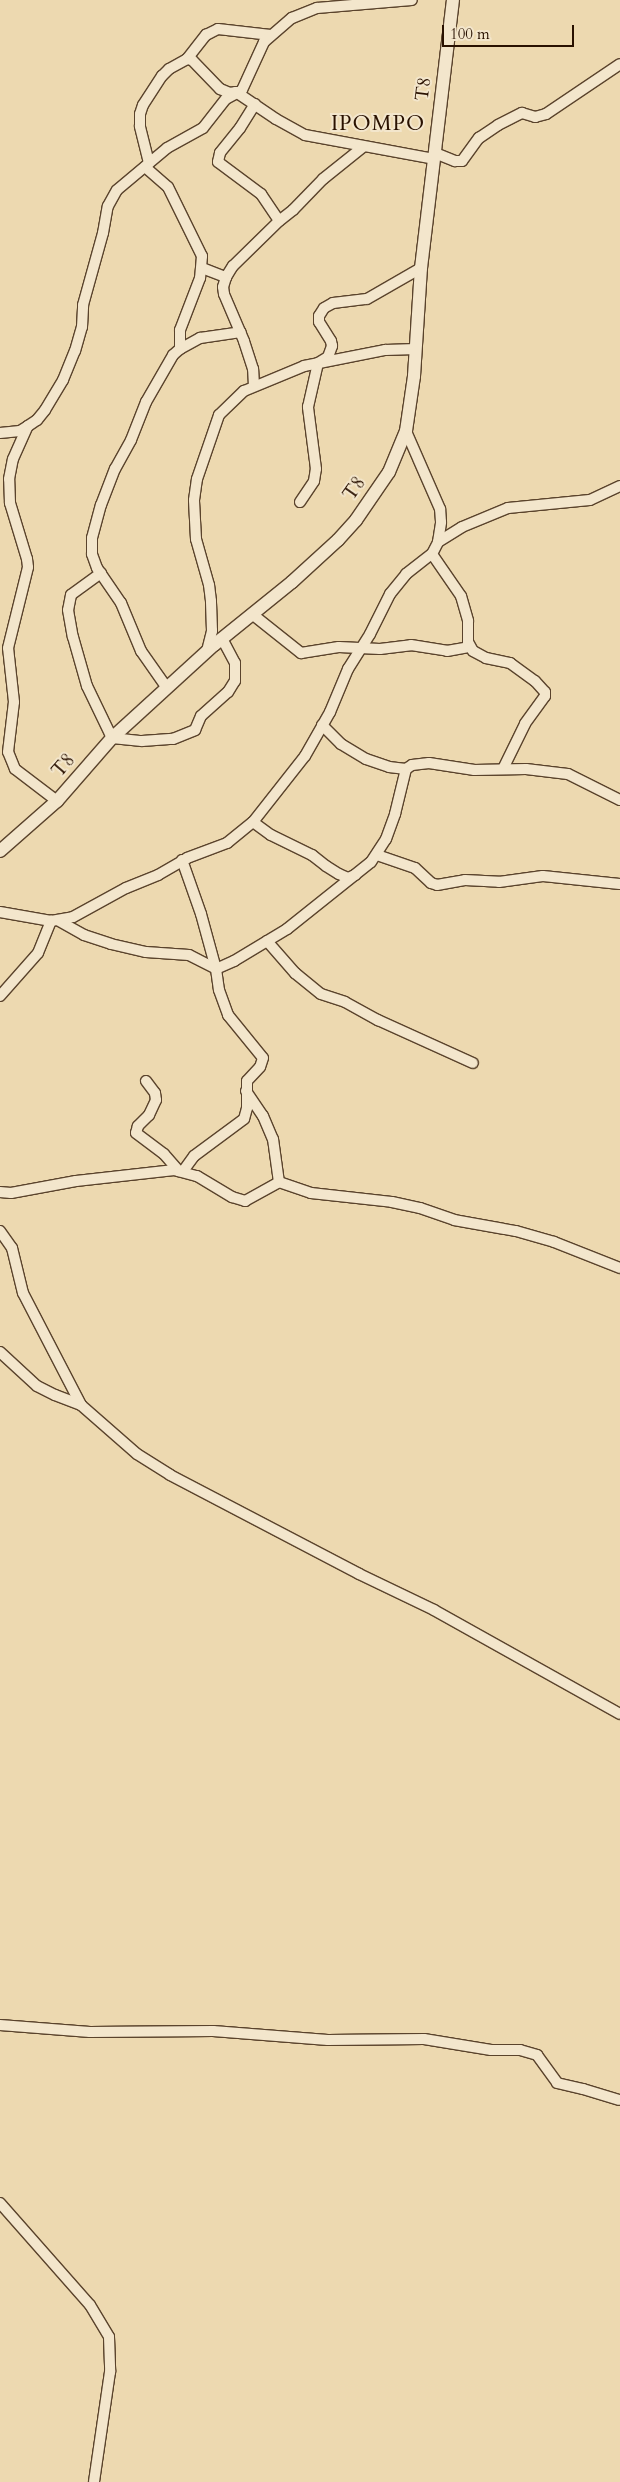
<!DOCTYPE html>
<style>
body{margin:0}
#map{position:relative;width:620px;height:2482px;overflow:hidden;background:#edd9b0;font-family:Cardo,serif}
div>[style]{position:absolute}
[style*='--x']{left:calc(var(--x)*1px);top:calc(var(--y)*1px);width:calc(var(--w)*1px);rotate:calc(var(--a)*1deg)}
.roads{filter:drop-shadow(1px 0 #5a432c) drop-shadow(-1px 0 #5a432c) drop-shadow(0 1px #5a432c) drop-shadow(0 -1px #5a432c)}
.minor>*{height:10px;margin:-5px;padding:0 5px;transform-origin:5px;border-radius:5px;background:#f3e6cc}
.tertiary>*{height:12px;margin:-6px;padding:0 6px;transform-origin:6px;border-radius:6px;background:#f3e6cc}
span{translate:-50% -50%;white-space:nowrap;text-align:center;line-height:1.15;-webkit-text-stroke:4px #f3e6cc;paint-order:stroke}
.street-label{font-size:19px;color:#291100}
.quarter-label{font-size:21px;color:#291100;letter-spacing:1px}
.scale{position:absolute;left:442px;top:25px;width:132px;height:22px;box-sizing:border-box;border:2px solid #291100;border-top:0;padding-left:6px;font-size:15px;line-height:18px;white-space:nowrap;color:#291100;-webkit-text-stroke:4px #f3e6cc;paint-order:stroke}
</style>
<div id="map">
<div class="roads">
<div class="minor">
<i style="--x:187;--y:59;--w:31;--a:-52"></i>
<i style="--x:206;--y:35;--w:13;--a:-27"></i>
<i style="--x:218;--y:29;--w:53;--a:6.5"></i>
<i style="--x:255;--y:104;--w:28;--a:122"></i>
<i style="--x:240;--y:128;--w:32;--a:129"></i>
<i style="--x:220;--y:153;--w:9;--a:103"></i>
<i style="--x:218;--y:162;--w:54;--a:36.7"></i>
<i style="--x:261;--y:194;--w:32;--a:56"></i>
<i style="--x:435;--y:153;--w:22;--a:22"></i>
<i style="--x:455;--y:161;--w:7;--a:0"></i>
<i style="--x:462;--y:161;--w:29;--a:-54"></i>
<i style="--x:479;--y:138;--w:23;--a:-34"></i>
<i style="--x:498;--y:125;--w:27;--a:-27"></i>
<i style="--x:522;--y:113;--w:14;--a:17"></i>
<i style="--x:535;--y:117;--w:11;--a:-15"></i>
<i style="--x:546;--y:114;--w:89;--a:-34"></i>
<i style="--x:149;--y:163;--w:38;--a:-104"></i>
<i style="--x:140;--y:126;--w:12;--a:-90"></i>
<i style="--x:140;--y:114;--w:9;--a:-72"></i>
<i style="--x:143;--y:105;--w:35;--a:-57"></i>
<i style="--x:162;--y:76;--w:10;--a:-45"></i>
<i style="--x:169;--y:69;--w:21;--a:-29"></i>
<i style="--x:187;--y:59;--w:5;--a:11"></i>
<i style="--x:192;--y:60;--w:40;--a:46"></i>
<i style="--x:220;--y:89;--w:11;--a:22"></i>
<i style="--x:230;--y:93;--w:6;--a:-9"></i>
<i style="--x:236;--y:92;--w:48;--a:34"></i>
<i style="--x:276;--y:119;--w:33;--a:29"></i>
<i style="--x:305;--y:135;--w:131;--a:10.5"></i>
<i style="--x:145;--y:167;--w:30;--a:41"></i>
<i style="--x:168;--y:187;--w:77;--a:63.8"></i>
<i style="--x:202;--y:256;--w:22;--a:95"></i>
<i style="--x:200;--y:278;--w:56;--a:111"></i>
<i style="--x:180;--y:330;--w:19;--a:90"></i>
<i style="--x:202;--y:268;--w:26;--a:21"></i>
<i style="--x:254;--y:386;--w:17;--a:-93"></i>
<i style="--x:253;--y:369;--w:29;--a:-108"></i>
<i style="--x:244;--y:341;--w:51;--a:-113.1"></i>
<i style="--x:224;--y:294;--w:7;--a:-98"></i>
<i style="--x:223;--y:287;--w:10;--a:-73"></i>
<i style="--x:226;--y:277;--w:13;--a:-58"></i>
<i style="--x:233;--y:266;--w:64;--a:-44.4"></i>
<i style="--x:279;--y:221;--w:18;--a:-38"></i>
<i style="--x:293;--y:210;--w:43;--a:-45.9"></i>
<i style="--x:323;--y:179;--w:51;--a:-38.7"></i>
<i style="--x:0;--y:433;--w:20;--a:-6"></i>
<i style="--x:20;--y:431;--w:9;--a:-32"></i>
<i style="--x:300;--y:502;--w:25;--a:-56"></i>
<i style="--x:314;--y:481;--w:12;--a:-81"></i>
<i style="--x:316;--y:469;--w:63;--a:-97.4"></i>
<i style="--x:308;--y:407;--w:45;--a:-77.2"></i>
<i style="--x:318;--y:363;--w:12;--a:-31"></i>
<i style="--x:328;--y:357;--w:12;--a:-70"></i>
<i style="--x:332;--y:346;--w:5;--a:-101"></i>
<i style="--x:331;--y:341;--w:22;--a:-122"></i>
<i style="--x:319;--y:322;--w:6;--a:-90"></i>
<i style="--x:319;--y:316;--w:9;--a:-58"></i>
<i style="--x:324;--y:308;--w:10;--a:-29"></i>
<i style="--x:333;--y:303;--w:34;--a:-7"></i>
<i style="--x:367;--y:299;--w:62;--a:-29.9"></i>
<i style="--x:438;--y:542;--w:28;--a:-32"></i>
<i style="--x:462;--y:527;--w:50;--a:-22.4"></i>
<i style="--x:508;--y:508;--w:82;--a:-5.6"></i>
<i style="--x:590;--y:500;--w:33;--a:-25"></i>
<i style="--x:432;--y:554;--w:51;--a:55.4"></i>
<i style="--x:461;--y:596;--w:26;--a:74"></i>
<i style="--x:468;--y:621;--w:21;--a:90"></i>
<i style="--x:468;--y:642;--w:10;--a:61"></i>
<i style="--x:473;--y:651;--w:15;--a:28"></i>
<i style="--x:486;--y:658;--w:25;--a:12"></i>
<i style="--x:510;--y:663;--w:31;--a:36"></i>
<i style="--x:535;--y:681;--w:15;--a:48"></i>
<i style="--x:545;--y:692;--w:4;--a:90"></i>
<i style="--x:545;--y:696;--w:34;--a:126"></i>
<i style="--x:525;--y:724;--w:50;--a:116.1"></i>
<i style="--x:101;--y:573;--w:37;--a:144"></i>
<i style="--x:71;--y:595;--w:15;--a:101"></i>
<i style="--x:68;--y:610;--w:27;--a:80"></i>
<i style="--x:73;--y:637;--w:51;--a:74.1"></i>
<i style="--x:87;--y:686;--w:58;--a:64.3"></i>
<i style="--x:112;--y:738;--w:30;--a:6"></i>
<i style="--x:142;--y:741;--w:31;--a:-4"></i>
<i style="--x:173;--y:739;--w:24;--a:-22"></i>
<i style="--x:195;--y:730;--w:15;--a:-67"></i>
<i style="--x:201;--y:716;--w:36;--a:-42"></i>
<i style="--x:228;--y:692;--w:13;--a:-58"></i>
<i style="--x:235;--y:681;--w:18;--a:-90"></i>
<i style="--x:235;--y:663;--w:27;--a:-118"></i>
<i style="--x:252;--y:614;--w:63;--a:38.5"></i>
<i style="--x:301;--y:653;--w:38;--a:-9"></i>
<i style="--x:339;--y:647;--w:41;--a:2.8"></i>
<i style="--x:380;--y:649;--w:31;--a:-7"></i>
<i style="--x:411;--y:645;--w:36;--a:9"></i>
<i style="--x:447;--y:651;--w:22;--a:-10"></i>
<i style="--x:207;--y:651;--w:21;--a:-76"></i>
<i style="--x:212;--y:631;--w:30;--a:-92"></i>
<i style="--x:211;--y:601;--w:16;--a:-97"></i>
<i style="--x:209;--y:585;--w:48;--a:-105.8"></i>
<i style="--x:196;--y:539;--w:39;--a:-93"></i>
<i style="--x:194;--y:500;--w:21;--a:-82"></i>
<i style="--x:197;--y:479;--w:68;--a:-71"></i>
<i style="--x:219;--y:415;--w:35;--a:-44"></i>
<i style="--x:244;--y:391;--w:65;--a:-22.6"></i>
<i style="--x:304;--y:366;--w:83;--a:-11.2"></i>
<i style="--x:385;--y:350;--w:31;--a:-2"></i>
<i style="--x:167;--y:688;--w:45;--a:-125.1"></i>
<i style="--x:141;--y:651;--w:52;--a:-112.6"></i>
<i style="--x:121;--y:603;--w:42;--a:-124.4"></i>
<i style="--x:97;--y:568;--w:15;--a:-110"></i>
<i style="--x:92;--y:554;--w:16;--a:-90"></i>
<i style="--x:92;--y:538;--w:34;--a:-75"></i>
<i style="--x:101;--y:505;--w:39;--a:-69"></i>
<i style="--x:115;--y:469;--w:33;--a:-61"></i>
<i style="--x:131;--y:440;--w:41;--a:-68.5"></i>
<i style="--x:146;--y:402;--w:54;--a:-60.1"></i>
<i style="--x:173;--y:355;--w:9;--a:-41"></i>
<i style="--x:180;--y:349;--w:23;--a:-29"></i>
<i style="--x:200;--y:338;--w:41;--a:-8.3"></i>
<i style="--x:322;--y:725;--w:27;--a:45"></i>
<i style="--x:341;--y:744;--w:29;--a:31"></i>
<i style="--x:366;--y:759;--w:24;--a:19"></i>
<i style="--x:389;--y:767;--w:17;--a:7"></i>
<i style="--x:57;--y:801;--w:53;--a:-142.7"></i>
<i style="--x:15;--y:769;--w:18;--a:-112"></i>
<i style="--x:8;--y:752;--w:50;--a:-83.2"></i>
<i style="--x:14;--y:702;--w:54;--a:-96.3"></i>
<i style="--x:8;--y:648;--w:83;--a:-76.1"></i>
<i style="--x:28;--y:567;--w:8;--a:-97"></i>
<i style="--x:27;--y:559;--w:59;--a:-106.9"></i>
<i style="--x:10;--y:503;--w:24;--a:-92"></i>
<i style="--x:9;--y:479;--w:20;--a:-79"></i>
<i style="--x:13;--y:459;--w:36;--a:-66"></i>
<i style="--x:28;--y:426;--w:11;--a:-34"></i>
<i style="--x:37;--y:420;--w:13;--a:-51"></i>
<i style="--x:45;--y:410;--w:35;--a:-59"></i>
<i style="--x:63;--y:380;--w:31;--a:-68"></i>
<i style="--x:75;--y:351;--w:25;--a:-74"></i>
<i style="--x:82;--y:327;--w:22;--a:-87"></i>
<i style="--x:83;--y:305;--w:75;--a:-74.5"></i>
<i style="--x:103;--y:233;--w:27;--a:-80"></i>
<i style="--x:108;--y:206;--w:18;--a:-61"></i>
<i style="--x:117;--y:190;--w:65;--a:-40"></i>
<i style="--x:167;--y:148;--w:41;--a:-29.1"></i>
<i style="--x:203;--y:128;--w:37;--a:-52"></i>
<i style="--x:226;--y:99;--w:18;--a:-29"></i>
<i style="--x:242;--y:90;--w:53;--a:-65.4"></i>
<i style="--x:264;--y:42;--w:37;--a:-41"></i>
<i style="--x:292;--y:18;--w:27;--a:-22"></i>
<i style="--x:317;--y:8;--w:95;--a:-4.8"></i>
<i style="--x:253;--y:822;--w:22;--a:36"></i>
<i style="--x:271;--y:835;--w:46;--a:26"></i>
<i style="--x:312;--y:855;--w:18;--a:38"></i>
<i style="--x:326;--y:866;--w:15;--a:32"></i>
<i style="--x:339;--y:874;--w:10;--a:24"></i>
<i style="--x:348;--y:878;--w:8;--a:-23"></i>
<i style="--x:377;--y:855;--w:40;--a:18.9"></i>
<i style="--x:415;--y:868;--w:22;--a:43"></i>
<i style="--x:431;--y:883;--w:6;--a:18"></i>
<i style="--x:437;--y:885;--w:28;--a:-10"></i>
<i style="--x:465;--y:880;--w:34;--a:3"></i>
<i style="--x:499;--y:882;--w:44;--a:-7.8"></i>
<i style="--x:543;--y:876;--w:77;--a:5.9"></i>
<i style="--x:182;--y:860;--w:57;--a:70.6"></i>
<i style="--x:201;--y:914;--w:57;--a:74.7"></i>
<i style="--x:216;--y:969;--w:21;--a:82"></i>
<i style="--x:219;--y:990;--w:27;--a:70"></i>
<i style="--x:228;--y:1015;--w:55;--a:50.9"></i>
<i style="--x:263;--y:1058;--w:9;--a:108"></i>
<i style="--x:260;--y:1067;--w:19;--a:133"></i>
<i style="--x:247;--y:1081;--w:27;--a:90"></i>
<i style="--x:247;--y:1108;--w:11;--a:105"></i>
<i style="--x:244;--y:1119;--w:62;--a:143.5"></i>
<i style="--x:194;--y:1156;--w:19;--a:126"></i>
<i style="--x:0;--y:912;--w:52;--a:10"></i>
<i style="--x:51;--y:921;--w:22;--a:-10"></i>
<i style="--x:73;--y:917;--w:60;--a:-28.7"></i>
<i style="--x:126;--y:888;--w:35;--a:-22"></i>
<i style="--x:158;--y:875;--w:34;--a:-30"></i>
<i style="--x:187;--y:858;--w:43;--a:-20.6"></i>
<i style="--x:227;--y:843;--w:33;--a:-39"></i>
<i style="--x:253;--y:822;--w:84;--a:-51.8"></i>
<i style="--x:305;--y:756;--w:51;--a:-60.4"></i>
<i style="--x:330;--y:712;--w:47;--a:-67.3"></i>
<i style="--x:348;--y:669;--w:41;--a:-57.8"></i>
<i style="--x:370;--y:634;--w:45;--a:-63.4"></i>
<i style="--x:390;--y:594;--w:26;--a:-51"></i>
<i style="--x:406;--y:574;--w:33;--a:-38"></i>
<i style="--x:432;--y:554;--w:13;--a:-63"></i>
<i style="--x:438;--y:542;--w:20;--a:-81"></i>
<i style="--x:441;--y:522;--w:13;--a:-94"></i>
<i style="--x:440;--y:509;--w:85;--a:-113.6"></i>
<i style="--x:59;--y:921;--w:29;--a:29"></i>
<i style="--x:84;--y:935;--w:28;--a:18"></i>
<i style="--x:111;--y:944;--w:36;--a:13"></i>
<i style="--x:146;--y:952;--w:43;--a:4"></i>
<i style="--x:189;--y:955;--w:30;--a:27"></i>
<i style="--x:216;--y:969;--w:20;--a:-24"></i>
<i style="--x:234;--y:961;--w:62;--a:-31.1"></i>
<i style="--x:287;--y:929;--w:107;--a:-38.6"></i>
<i style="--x:371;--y:862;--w:27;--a:-57"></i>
<i style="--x:386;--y:839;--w:27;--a:-70"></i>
<i style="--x:395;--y:814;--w:46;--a:-76.3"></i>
<i style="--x:406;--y:769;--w:7;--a:-34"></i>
<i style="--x:412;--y:765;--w:17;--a:-7"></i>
<i style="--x:429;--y:763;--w:46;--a:8.8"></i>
<i style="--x:474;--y:770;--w:52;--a:-1.1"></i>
<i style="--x:526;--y:769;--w:42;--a:6.8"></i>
<i style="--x:568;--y:774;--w:58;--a:26.6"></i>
<i style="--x:267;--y:941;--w:43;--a:48.8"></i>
<i style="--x:295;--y:973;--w:33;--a:39"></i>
<i style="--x:321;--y:994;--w:25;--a:18"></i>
<i style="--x:345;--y:1002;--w:38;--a:29"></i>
<i style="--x:378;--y:1020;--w:104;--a:24.4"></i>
<i style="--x:0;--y:996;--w:57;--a:-48.5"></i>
<i style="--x:38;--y:953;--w:35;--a:-68"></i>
<i style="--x:146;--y:1081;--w:15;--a:53"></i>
<i style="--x:155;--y:1093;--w:7;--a:82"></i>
<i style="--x:156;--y:1100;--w:17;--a:115"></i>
<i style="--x:149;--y:1115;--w:16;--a:135"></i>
<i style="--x:138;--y:1126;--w:7;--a:106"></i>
<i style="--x:136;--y:1133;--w:35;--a:37"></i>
<i style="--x:164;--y:1154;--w:23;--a:49"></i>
<i style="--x:246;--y:1091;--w:30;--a:56"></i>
<i style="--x:263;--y:1116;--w:25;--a:67"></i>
<i style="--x:273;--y:1139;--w:43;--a:82.1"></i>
<i style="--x:0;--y:1192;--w:11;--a:5"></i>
<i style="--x:11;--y:1193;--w:66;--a:-10.5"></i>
<i style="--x:76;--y:1181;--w:99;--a:-6.4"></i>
<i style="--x:174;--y:1170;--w:24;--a:15"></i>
<i style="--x:197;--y:1176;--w:41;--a:31"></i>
<i style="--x:232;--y:1197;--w:14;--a:17"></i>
<i style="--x:245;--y:1201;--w:39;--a:-29"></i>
<i style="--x:279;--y:1182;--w:34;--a:19"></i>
<i style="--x:311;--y:1193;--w:81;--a:6.3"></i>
<i style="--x:392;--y:1202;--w:29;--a:12"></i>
<i style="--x:420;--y:1208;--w:36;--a:19"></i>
<i style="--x:454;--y:1220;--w:63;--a:10.1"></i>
<i style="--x:516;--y:1231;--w:40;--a:16"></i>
<i style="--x:554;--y:1242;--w:71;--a:21.5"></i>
<i style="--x:0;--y:1231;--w:21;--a:55"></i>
<i style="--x:12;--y:1248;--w:46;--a:76.3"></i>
<i style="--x:23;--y:1293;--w:126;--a:62.6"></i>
<i style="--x:0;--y:1352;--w:50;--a:42.6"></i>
<i style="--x:37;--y:1386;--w:20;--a:27"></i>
<i style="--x:55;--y:1395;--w:28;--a:21"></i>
<i style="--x:81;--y:1405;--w:74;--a:41.2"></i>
<i style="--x:137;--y:1454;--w:39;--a:32"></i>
<i style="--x:170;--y:1475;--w:213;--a:27.6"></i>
<i style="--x:359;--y:1574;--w:83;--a:25.6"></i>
<i style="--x:434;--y:1610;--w:213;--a:29.2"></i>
<i style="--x:0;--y:2025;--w:90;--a:4.4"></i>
<i style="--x:90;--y:2032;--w:123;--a:-0.5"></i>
<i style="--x:213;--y:2031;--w:115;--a:4.5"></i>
<i style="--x:328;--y:2040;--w:96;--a:-0.6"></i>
<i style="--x:424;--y:2039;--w:68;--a:9.3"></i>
<i style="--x:491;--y:2050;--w:29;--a:0"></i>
<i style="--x:520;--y:2050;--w:18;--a:16"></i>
<i style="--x:537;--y:2055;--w:34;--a:54"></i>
<i style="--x:557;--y:2083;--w:27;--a:13"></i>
<i style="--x:583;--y:2089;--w:37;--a:17"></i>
<i style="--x:0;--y:2203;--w:136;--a:48.6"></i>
<i style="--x:90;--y:2305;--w:37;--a:59"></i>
<i style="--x:109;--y:2337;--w:35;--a:88"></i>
<i style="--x:110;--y:2372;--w:111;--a:98.3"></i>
</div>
<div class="tertiary">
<i style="--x:0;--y:851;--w:76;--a:-41.3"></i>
<i style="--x:57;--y:801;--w:84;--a:-48.9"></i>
<i style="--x:112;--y:738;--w:138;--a:-42.4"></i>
<i style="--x:214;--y:645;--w:100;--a:-38.9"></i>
<i style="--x:292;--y:582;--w:62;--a:-42.4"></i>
<i style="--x:338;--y:540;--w:27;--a:-48"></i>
<i style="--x:356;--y:520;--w:58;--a:-55.5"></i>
<i style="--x:389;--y:472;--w:44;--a:-67.5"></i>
<i style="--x:406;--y:431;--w:56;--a:-81.7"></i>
<i style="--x:414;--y:376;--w:108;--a:-86.3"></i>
<i style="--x:421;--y:268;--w:270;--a:-83.2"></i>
</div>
</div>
<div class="street-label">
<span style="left:424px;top:89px;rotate:-83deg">T8</span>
<span style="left:355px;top:489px;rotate:-55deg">T8</span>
<span style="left:64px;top:766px;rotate:-49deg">T8</span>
</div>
<div class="quarter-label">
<span style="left:378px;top:124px">IPOMPO</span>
</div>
<div class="scale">100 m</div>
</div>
